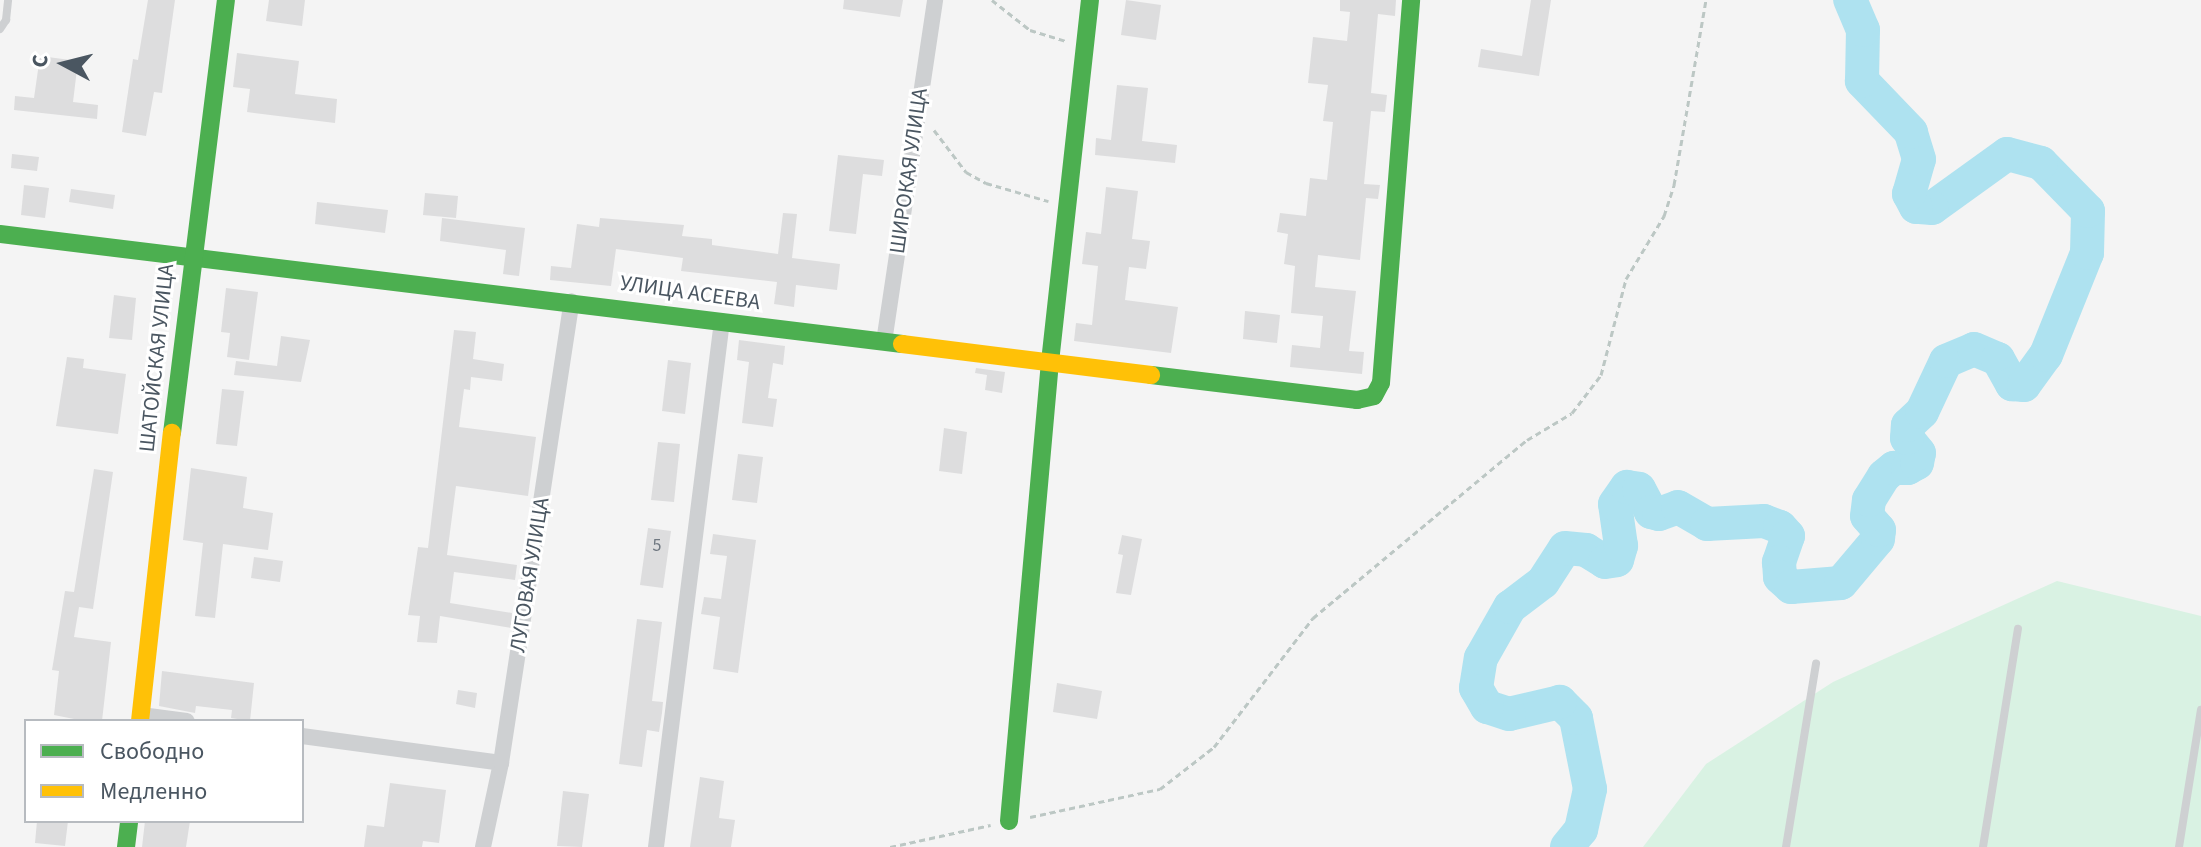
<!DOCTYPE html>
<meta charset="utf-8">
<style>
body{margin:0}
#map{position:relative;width:2201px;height:847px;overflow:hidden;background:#f4f4f4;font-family:"Source Sans 3",sans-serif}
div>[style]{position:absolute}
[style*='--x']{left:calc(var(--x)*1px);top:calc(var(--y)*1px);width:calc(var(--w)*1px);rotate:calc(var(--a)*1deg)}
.green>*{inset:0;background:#d9f2e3}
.river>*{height:34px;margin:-17px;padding:0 17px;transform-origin:17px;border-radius:17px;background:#aee2f0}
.building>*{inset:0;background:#ddddde}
.path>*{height:3px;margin-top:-1.5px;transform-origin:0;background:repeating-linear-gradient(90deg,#bcc7c4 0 6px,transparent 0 10px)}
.lane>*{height:8px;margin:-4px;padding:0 4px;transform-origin:4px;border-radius:4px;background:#ced0d2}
.street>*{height:16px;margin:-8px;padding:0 8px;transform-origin:8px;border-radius:8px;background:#ced0d2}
.fast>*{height:18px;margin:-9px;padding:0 9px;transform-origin:9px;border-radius:9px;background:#4caf50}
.slow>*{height:18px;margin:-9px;padding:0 9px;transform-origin:9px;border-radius:9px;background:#ffc107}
span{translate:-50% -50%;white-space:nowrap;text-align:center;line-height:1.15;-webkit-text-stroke:6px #fff;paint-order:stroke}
.number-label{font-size:18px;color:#707881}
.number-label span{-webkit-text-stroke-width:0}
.street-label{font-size:22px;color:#4a5661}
.legend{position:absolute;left:24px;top:719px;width:280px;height:104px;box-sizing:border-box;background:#fff;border:2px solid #b7bbc0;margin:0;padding:10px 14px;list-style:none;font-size:24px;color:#4a5661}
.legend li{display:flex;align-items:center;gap:16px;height:40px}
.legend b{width:40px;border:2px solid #b7bbc0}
.north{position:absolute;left:24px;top:24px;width:80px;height:80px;-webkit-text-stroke:6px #fff;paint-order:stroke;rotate:277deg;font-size:22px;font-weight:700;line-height:32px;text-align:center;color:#4a5661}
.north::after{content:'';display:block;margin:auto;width:28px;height:36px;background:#4a5661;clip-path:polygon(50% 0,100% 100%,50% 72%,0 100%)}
</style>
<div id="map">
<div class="green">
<i style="clip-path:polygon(2057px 581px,2201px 616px,2201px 847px,1643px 847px,1706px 764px,1833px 682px)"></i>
</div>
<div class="river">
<i style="--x:1567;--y:847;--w:22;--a:-51"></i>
<i style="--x:1581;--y:830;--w:42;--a:-77.6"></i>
<i style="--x:1590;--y:789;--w:72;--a:-101.2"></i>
<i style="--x:1576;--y:718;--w:23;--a:-135"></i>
<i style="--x:1560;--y:702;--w:52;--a:166.8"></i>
<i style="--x:1509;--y:714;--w:23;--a:-162"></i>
<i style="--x:1487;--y:707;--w:22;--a:-120"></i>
<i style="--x:1476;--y:688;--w:30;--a:-81"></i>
<i style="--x:1481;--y:658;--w:59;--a:-60.4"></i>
<i style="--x:1510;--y:607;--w:41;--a:-37.1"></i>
<i style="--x:1543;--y:582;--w:40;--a:-57.1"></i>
<i style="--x:1565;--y:548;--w:21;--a:5"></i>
<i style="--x:1586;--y:550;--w:22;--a:32"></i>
<i style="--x:1605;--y:562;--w:12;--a:-9"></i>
<i style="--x:1617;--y:560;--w:15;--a:-74"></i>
<i style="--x:1621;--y:546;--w:42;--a:-98.1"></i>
<i style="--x:1615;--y:504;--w:21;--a:-55"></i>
<i style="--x:1627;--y:487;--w:12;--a:9"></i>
<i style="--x:1639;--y:489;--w:26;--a:62"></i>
<i style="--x:1651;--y:512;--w:8;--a:14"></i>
<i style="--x:1659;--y:514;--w:20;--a:-20"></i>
<i style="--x:1678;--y:507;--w:34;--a:30"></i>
<i style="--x:1707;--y:524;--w:57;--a:-3"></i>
<i style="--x:1764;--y:521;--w:17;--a:21"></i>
<i style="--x:1780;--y:527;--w:12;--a:48"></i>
<i style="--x:1788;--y:536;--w:28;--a:109"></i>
<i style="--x:1779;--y:562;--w:15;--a:86"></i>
<i style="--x:1780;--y:577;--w:15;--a:42"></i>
<i style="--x:1791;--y:587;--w:50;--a:-4.6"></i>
<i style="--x:1841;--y:583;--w:57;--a:-49.9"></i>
<i style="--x:1878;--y:539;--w:9;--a:-84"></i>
<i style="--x:1879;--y:530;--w:18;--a:-131"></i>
<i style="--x:1867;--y:516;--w:16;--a:-83"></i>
<i style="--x:1869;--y:500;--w:28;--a:-58"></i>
<i style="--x:1884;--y:476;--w:13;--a:-39"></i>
<i style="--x:1894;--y:468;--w:14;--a:0"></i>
<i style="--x:1908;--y:468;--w:10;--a:-29"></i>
<i style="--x:1917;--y:463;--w:10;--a:-79"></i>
<i style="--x:1919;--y:453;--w:19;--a:-129"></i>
<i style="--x:1907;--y:438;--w:13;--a:-86"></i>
<i style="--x:1908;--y:425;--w:19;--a:-43"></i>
<i style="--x:1922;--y:412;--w:56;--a:-64.8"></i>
<i style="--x:1946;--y:361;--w:30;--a:-23"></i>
<i style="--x:1974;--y:349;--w:26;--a:23"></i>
<i style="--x:1998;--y:359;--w:29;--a:61"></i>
<i style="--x:2012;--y:384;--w:12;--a:5"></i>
<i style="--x:2024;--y:385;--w:37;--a:-54"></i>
<i style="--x:2046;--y:355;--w:110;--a:-68.1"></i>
<i style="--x:2087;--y:253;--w:42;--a:-88.6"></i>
<i style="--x:2088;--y:211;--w:67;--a:-134.4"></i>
<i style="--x:2041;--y:163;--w:35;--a:-165"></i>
<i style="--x:2007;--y:154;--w:92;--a:144.2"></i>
<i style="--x:1932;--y:208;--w:16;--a:-176"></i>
<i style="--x:1916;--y:207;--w:15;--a:-118"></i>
<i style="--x:1909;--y:194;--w:36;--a:-74"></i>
<i style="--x:1919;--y:159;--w:28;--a:-107"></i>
<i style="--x:1911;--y:132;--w:71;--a:-133.9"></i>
<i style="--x:1862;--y:81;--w:51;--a:-88.9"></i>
<i style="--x:1863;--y:30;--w:33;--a:-113"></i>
</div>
<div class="building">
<i style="clip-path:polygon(148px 0,175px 0,162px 93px,154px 92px,146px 136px,122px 132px,133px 59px,138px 60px)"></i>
<i style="clip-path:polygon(269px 0,305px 0,302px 26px,266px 21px)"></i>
<i style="clip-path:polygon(844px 0,903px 0,900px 17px,843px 9px)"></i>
<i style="clip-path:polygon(1126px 0,1161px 5px,1156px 40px,1121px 35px)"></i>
<i style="clip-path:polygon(1340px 0,1396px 0,1395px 16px,1378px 14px,1371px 93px,1387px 95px,1385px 112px,1371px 111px,1364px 184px,1380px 185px,1378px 199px,1366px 198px,1360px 260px,1318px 255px,1315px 287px,1356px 291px,1349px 351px,1364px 352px,1362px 374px,1290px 367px,1292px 345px,1320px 348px,1323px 316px,1291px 313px,1295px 266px,1284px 264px,1288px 234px,1277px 232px,1280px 213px,1306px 216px,1310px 178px,1327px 180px,1333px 122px,1323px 121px,1328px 85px,1308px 83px,1313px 37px,1347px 41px,1350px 12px,1340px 11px)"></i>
<i style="clip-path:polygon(1531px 0,1551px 0,1539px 76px,1478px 67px,1481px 49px,1522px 56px)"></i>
<i style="clip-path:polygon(237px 53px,299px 61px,295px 94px,337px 99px,335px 123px,247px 112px,250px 89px,233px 87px)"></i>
<i style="clip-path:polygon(40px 56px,78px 61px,73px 102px,98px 105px,97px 119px,14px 110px,15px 96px,34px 98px)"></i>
<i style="clip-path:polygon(1117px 85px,1148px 88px,1142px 141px,1177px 145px,1175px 163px,1095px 155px,1096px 138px,1111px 140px)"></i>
<i style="clip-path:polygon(12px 154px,39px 157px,37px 171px,11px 168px)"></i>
<i style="clip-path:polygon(838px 155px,884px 160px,882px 176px,863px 174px,856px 234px,829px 231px)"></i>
<i style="clip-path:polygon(24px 185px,49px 188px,45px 218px,21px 215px)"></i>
<i style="clip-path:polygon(1106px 187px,1138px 191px,1132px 239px,1150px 241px,1146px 269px,1129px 267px,1125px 300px,1178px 307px,1171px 353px,1074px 341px,1076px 323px,1092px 325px,1098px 266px,1082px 264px,1086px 232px,1101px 234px)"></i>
<i style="clip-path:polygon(71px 189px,115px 195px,113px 209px,69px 202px)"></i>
<i style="clip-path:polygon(425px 193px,458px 196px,456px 218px,423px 215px)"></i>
<i style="clip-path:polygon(317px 202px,388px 210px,385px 233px,315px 224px)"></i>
<i style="clip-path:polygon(783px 213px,797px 214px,792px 258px,840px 264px,837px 290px,796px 285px,794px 307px,774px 304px,777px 282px,681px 271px,683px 258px,616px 249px,611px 286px,550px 280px,551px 266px,571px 268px,577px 224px,599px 227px,600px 218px,684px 225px,682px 236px,712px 239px,712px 245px,778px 254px)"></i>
<i style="clip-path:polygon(442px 218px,525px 228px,519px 276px,503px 274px,506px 250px,440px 241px)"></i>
<i style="clip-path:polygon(226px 288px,258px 292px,249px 360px,227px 357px,230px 333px,221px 332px)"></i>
<i style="clip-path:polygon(114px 295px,136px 298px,132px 340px,109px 338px)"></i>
<i style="clip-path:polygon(1245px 311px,1280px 315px,1277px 343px,1243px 339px)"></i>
<i style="clip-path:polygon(454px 330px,476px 332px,473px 359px,504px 364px,502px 381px,471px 377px,470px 390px,464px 389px,459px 427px,536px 437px,528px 496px,456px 486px,447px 555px,517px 565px,515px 580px,454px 572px,450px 603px,512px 613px,511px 628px,440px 616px,437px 643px,417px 642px,420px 616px,408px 615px,418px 547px,428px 548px)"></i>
<i style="clip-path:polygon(281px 336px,310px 340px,301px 382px,234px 375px,236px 361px,277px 366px)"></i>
<i style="clip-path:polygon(739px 340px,785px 346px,783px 365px,773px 363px,768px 398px,777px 399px,773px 427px,742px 423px,749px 362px,737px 360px)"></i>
<i style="clip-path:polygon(67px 357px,84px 359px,83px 368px,126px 374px,118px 434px,56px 426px)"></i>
<i style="clip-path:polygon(668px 360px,691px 363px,685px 414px,662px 411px)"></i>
<i style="clip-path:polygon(976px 368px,1005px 372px,1002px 393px,985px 390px,987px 375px,975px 373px)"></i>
<i style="clip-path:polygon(222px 389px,244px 391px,237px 446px,216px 444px)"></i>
<i style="clip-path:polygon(944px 428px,967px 432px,962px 474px,939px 471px)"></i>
<i style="clip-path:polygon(658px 442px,680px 444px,674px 502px,651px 500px)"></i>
<i style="clip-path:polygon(738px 454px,763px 457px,757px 503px,732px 500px)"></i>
<i style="clip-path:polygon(191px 468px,247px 477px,243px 508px,273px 513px,268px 550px,223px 544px,215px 618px,195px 616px,203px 543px,183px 540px)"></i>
<i style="clip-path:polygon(94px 469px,113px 472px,93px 609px,79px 607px,74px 637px,111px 642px,102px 721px,84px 721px,54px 715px,59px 671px,52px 670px,65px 591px,74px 592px)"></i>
<i style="clip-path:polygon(648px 528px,671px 531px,663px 588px,640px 585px)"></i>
<i style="clip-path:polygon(713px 534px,756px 540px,738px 673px,713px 669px,720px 617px,701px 614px,704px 597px,721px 599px,727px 556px,710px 554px)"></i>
<i style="clip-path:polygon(1122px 535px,1142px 539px,1131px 595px,1116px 593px,1123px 555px,1118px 554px)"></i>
<i style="clip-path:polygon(254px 557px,283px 561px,280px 582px,251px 578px)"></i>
<i style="clip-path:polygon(637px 619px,662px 622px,652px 701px,663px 702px,662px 713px,659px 732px,647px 730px,642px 767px,619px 764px)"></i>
<i style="clip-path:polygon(162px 671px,254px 683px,250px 721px,231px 718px,232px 710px,196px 706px,195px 713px,159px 706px)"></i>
<i style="clip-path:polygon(1057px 683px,1102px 691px,1097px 719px,1053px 712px)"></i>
<i style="clip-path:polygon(458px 690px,477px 693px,475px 708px,456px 704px)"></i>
<i style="clip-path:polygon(700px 777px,724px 781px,719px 818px,735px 820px,731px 847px,690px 847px)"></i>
<i style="clip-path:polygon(390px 783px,446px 790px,439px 843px,423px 841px,422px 847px,364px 847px,367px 825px,384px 827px)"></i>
<i style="clip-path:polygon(563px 791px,589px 794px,582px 847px,557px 846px)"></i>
<i style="clip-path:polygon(37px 821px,68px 821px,65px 846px,35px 843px)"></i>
<i style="clip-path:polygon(145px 821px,190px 821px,186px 847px,142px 847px)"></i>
</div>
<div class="path">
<i style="--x:992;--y:0;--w:48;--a:38.3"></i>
<i style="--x:1030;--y:30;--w:38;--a:17"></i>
<i style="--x:934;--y:130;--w:53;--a:52.7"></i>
<i style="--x:966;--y:172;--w:23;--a:29"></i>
<i style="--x:986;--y:183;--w:65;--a:16.2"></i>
<i style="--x:1030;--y:817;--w:133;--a:-12.2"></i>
<i style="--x:1160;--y:789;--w:68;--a:-37.9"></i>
<i style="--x:1214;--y:747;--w:163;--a:-52.5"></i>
<i style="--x:1313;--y:618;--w:278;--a:-39.8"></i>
<i style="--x:1527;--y:440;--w:52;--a:-31"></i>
<i style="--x:1572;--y:413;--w:48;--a:-52.7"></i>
<i style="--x:1601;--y:375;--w:99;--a:-75.4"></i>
<i style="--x:1626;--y:279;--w:74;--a:-58.9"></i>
<i style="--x:1664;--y:216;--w:33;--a:-72"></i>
<i style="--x:1674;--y:185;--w:188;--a:-80.2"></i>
<i style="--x:890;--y:847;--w:103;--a:-12.3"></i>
</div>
<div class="lane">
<i style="--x:0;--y:29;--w:11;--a:-56"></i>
<i style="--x:6;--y:20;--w:20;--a:-84"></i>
<i style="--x:1786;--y:847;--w:186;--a:-80.7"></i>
<i style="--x:1983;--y:847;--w:221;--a:-80.9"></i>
<i style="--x:2179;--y:847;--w:139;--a:-80.9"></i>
</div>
<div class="street">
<i style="--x:884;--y:342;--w:346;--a:-81.5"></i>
<i style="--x:141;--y:715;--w:46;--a:7.4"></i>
<i style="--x:302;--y:736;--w:201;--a:7.7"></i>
<i style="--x:483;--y:847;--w:86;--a:-77.9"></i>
<i style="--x:501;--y:763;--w:467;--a:-81.3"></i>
<i style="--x:656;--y:847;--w:530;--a:-82.85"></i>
</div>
<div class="fast">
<i style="--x:0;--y:234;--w:909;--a:6.95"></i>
<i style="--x:1151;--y:375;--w:208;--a:6.9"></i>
<i style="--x:1357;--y:400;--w:17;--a:-13"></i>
<i style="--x:1374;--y:396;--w:15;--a:-62"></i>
<i style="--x:1381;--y:383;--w:384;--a:-85.5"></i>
<i style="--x:172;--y:433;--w:436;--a:-82.9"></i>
<i style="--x:1009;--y:821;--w:461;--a:-84.9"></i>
<i style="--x:1050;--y:362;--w:364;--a:-83.7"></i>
<i style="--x:126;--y:847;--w:26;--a:-83"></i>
</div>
<div class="slow">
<i style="--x:902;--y:344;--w:251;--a:7.1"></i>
<i style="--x:140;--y:721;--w:290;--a:-83.7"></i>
</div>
<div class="number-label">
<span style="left:657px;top:546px">5</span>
</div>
<div class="street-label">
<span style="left:909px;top:171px;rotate:-82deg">ШИРОКАЯ УЛИЦА</span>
<span style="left:690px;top:293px;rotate:8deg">УЛИЦА АСЕЕВА</span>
<span style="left:157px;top:358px;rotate:-84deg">ШАТОЙСКАЯ УЛИЦА</span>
<span style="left:530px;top:575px;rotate:-81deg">ЛУГОВАЯ УЛИЦА</span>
</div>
<ul class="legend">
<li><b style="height:10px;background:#4caf50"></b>Свободно</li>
<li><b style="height:10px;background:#ffc107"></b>Медленно</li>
</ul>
<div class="north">С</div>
</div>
